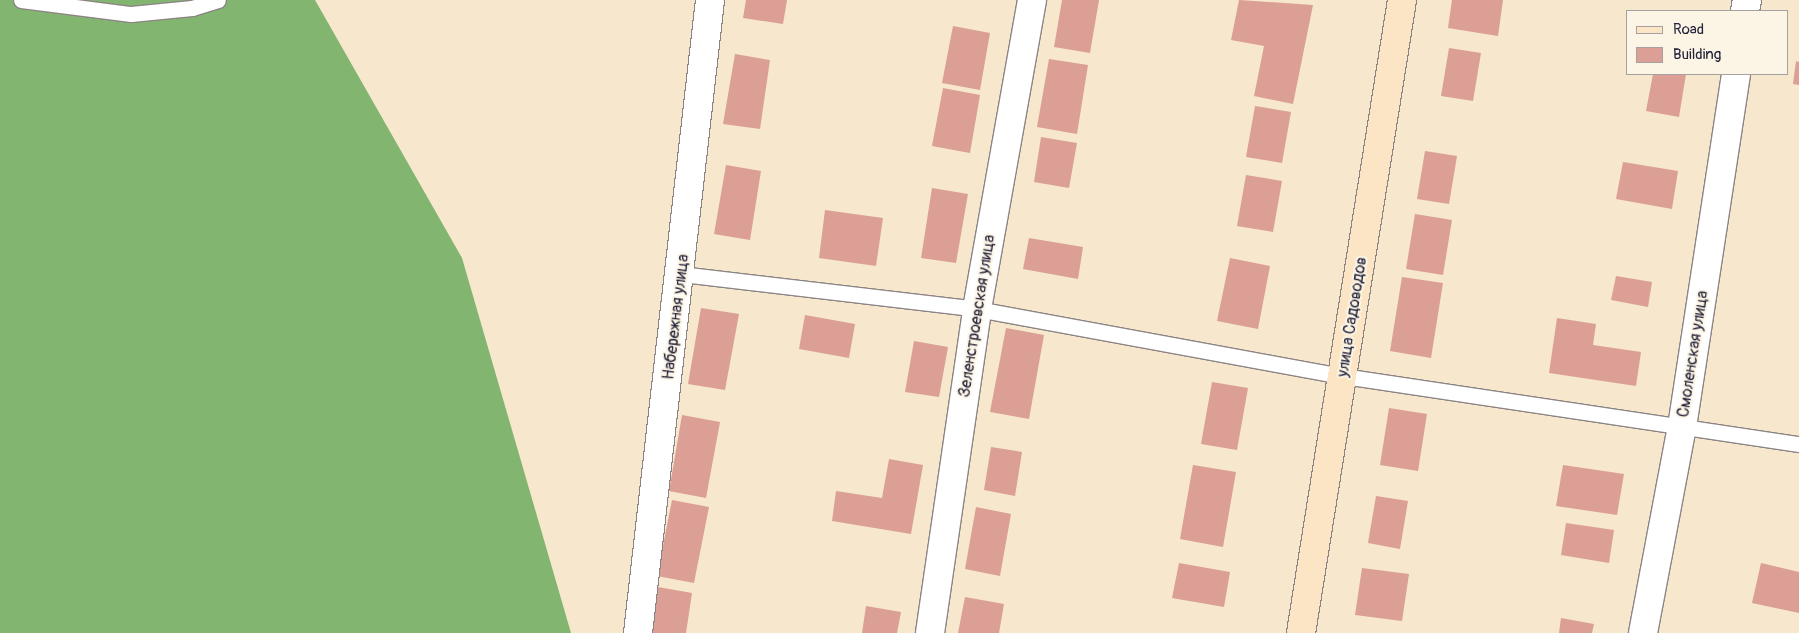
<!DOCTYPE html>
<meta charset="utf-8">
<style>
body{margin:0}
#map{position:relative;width:1799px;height:633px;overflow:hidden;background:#f6e7cd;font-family:Pangolin,sans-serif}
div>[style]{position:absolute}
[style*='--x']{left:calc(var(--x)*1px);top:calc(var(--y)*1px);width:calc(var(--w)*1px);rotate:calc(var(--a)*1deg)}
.forest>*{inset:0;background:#82b56f}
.building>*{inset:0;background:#db9f95}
.roads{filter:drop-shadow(1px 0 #8c8484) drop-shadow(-1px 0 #8c8484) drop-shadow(0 1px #8c8484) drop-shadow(0 -1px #8c8484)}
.lane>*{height:15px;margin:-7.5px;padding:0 7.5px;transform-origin:7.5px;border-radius:7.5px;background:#fff}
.street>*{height:28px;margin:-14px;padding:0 14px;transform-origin:14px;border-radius:14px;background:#fff}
.secondary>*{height:28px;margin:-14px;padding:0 14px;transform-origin:14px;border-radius:14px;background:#fce5c4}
span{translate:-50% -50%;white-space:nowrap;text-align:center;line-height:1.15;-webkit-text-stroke:4px #fcf5e5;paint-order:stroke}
.street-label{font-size:16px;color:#22223b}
.legend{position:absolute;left:1626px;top:10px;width:162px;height:65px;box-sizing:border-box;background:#fcf5e5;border:1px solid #a5a1a1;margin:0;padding:6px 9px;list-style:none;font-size:15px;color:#22223b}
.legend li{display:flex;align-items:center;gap:10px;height:25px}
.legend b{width:25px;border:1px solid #a5a1a1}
</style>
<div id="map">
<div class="forest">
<i style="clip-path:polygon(0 0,315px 0,462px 258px,571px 633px,0 633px)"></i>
</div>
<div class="building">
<i style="clip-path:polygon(746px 0,787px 0,783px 24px,743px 18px)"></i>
<i style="clip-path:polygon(1062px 0,1099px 0,1090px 53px,1054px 47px)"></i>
<i style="clip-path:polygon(1239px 0,1313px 5px,1293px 104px,1254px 96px,1264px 46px,1231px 40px)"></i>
<i style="clip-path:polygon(1452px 0,1503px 0,1498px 36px,1448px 28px)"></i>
<i style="clip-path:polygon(953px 26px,990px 33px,980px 90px,942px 83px)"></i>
<i style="clip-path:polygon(1449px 48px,1481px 53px,1473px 101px,1441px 96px)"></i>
<i style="clip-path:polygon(735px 54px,770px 60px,760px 129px,723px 124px)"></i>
<i style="clip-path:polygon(1049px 59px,1088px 65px,1077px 134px,1037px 127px)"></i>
<i style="clip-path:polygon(1796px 61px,1799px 62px,1799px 85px,1793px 84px)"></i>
<i style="clip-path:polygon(1653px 74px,1686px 74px,1679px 117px,1646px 111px)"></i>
<i style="clip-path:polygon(943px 88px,980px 95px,970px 153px,932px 146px)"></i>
<i style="clip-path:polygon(1255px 106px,1291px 112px,1282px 163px,1246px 157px)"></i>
<i style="clip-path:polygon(1041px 137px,1077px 143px,1069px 188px,1034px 182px)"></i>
<i style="clip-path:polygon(1425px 151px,1457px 156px,1449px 204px,1417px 199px)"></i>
<i style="clip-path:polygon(1623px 162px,1678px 171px,1672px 209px,1616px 199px)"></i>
<i style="clip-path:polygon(726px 165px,761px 171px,750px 240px,714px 234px)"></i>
<i style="clip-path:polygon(1246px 175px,1282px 181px,1273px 232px,1237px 226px)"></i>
<i style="clip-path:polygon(932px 188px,968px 194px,956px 263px,921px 258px)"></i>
<i style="clip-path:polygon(825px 210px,883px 218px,876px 266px,819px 258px)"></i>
<i style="clip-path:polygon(1415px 214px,1452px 220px,1443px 275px,1406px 269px)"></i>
<i style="clip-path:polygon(1029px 238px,1083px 247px,1078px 279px,1023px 269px)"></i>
<i style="clip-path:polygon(1230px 258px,1270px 266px,1258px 329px,1217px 321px)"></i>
<i style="clip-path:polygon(1616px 276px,1652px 282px,1648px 307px,1611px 300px)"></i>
<i style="clip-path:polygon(1402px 277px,1443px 283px,1431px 358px,1390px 351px)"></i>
<i style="clip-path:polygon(701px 308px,739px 314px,725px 390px,688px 384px)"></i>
<i style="clip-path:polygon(805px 315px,855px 324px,849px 358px,799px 349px)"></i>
<i style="clip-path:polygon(1557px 318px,1596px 324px,1593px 345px,1641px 352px,1636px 386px,1549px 373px)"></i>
<i style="clip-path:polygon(1006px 328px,1044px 335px,1029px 419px,990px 412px)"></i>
<i style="clip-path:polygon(914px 341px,948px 347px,939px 397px,905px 392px)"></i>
<i style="clip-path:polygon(1212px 382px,1248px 388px,1237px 450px,1201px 444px)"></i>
<i style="clip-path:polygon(1389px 408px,1427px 414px,1418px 471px,1380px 465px)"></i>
<i style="clip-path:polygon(682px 415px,720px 422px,706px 498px,669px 491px)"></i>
<i style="clip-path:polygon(991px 447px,1022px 452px,1015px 496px,984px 490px)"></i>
<i style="clip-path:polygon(889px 459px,923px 465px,911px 534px,832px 521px,836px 491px,882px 498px)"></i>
<i style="clip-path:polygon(1193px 465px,1236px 472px,1223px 547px,1180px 539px)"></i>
<i style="clip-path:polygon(1563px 465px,1624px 474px,1617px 515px,1556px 506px)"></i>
<i style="clip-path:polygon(1376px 496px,1408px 501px,1400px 549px,1368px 543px)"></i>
<i style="clip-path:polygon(672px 500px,709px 507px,694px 583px,657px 576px)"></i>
<i style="clip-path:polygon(976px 507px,1011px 514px,1000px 576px,965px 569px)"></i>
<i style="clip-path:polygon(1566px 523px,1614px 530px,1609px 563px,1561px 555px)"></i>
<i style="clip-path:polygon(1179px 563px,1230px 572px,1224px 607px,1172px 598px)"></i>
<i style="clip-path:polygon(1761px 563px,1799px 572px,1799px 613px,1752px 603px)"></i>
<i style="clip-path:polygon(1362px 568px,1409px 574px,1402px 621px,1355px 615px)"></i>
<i style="clip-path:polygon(658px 587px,692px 593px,686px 633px,651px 633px)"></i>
<i style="clip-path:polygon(965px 597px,1004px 604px,999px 633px,958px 633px)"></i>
<i style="clip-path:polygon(866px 606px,901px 612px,897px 633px,862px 633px)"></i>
<i style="clip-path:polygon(1561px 618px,1594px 624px,1592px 633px,1559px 633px)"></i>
</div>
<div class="roads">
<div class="lane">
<i style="--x:21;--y:0;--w:111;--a:7.3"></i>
<i style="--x:131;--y:14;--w:61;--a:-5.6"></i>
<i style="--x:192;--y:8;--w:27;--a:-17"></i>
<i style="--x:681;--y:274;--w:298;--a:6.7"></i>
<i style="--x:977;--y:309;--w:372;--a:10.4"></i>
<i style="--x:1343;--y:376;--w:461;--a:8.5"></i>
</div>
<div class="street">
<i style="--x:1745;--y:11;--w:11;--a:-80"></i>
<i style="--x:638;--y:633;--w:637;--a:-83.51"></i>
<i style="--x:930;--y:633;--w:327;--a:-81.7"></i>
<i style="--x:977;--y:309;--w:314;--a:-79.9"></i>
<i style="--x:1643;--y:633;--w:210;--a:-79.3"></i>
<i style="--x:1682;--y:427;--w:357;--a:-81.3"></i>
</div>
<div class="secondary">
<i style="--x:1301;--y:633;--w:641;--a:-80.93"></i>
</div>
</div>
<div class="street-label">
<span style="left:977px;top:316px;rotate:-81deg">Зеленстроевская улица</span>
<span style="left:676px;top:317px;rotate:-83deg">Набережная улица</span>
<span style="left:1352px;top:317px;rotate:-81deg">улица Садоводов</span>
<span style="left:1693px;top:354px;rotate:-81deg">Смоленская улица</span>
</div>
<ul class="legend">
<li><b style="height:6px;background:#fce5c4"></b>Road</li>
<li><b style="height:14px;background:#db9f95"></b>Building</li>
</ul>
</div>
